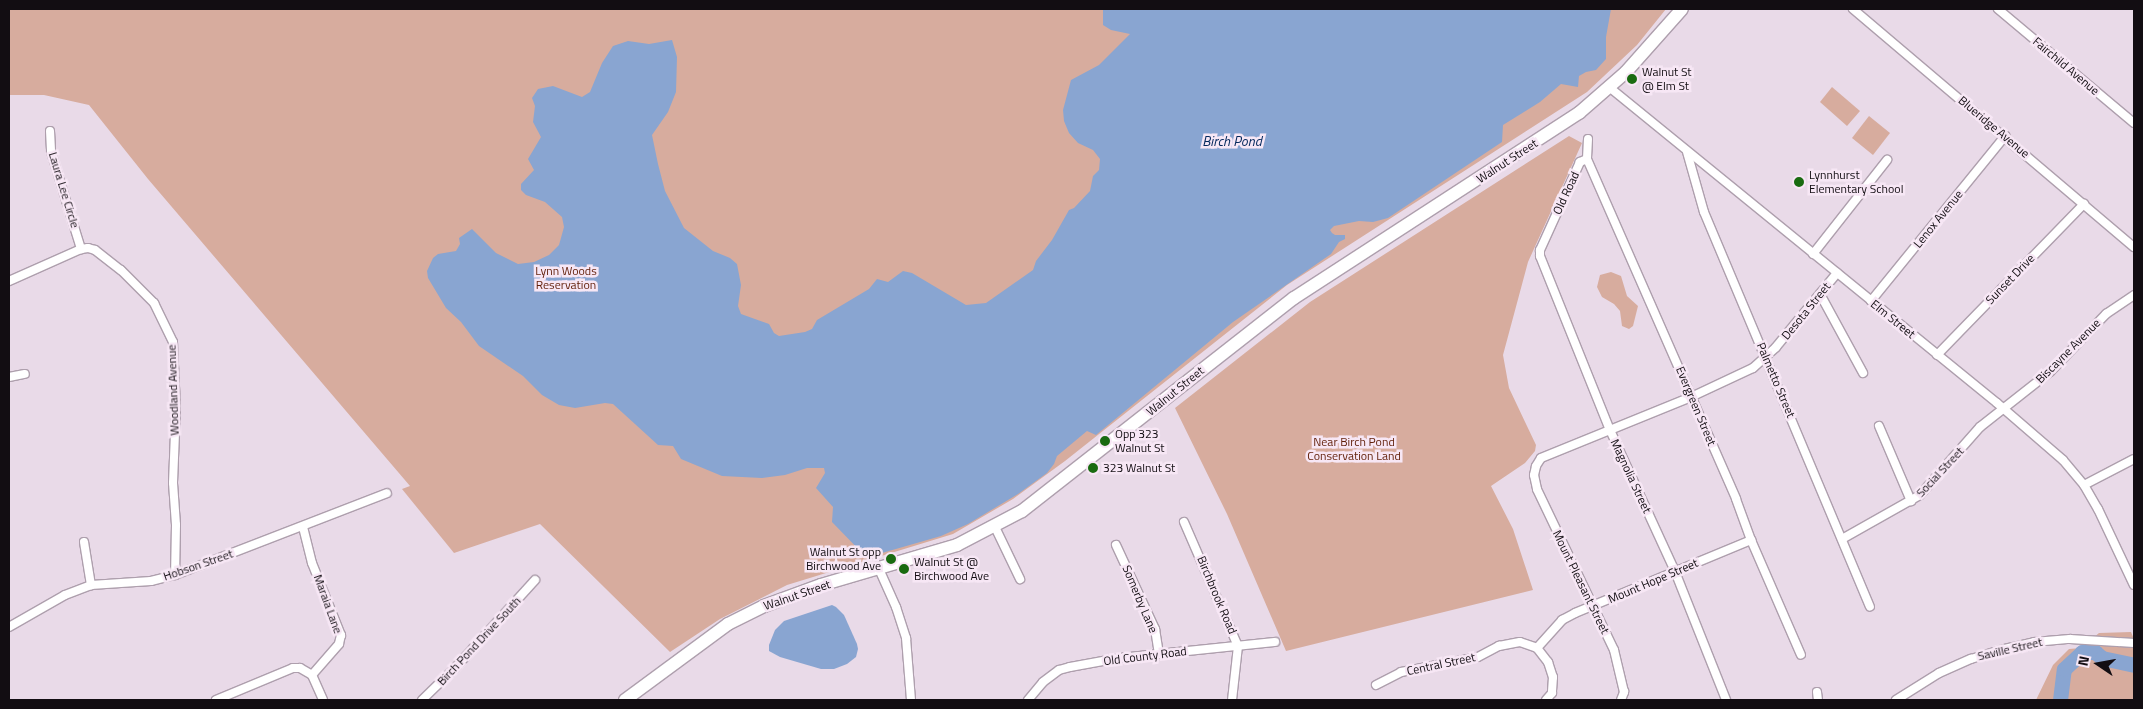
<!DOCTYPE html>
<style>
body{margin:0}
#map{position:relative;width:2143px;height:709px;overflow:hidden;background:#e9dae8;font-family:"Titillium Web",sans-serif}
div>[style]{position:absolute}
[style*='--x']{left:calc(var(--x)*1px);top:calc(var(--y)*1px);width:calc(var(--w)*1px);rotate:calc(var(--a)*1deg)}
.green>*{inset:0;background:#d7ac9e}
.water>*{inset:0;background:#89a5d1}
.river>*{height:15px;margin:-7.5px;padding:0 7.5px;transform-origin:7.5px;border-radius:7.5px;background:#89a5d1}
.roads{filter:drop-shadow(1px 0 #ae9fad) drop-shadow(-1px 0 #ae9fad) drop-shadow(0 1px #ae9fad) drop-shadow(0 -1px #ae9fad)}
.minor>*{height:8px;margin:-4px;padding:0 4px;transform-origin:4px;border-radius:4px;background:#fff}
.primary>*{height:12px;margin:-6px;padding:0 6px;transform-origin:6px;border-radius:6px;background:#fff}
.dots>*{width:14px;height:14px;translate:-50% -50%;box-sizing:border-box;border:2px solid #f7e7f5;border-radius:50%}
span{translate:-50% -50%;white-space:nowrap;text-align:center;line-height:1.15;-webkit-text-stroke:5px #f7e7f5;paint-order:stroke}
.street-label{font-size:12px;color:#120d12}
.poi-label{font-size:12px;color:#120d12}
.left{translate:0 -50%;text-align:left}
.right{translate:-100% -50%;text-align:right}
.park-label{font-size:12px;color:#601e08}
.water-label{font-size:14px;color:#04285c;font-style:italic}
.frame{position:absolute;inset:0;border:10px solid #120d12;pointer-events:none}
.north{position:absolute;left:2073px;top:639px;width:50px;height:50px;-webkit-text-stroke:4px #f7e7f5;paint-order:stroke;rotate:282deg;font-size:14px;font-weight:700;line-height:20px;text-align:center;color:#120d12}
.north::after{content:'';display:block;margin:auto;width:18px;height:22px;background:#120d12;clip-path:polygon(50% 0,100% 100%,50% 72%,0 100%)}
</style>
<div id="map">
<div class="green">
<i style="clip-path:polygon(9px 9px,1666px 9px,1637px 45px,1587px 92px,1287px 285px,1065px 461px,1013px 499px,953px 534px,787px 585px,720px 619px,670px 652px,540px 524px,454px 553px,402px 489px,410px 486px,148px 179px,89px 105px,44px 95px,9px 95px)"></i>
<i style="clip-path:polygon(1832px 87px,1860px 111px,1847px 126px,1820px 102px)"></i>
<i style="clip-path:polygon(1869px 116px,1890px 133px,1873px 155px,1852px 138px)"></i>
<i style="clip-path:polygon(1569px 136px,1582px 143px,1528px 262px,1503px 355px,1509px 388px,1536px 445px,1535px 451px,1525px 463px,1491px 486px,1513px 529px,1533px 590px,1286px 651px,1227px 514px,1175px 408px,1310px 302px)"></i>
<i style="clip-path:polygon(1611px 272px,1621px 276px,1627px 296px,1638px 306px,1633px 326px,1629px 329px,1622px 326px,1620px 311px,1614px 304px,1602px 297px,1597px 287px,1600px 275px)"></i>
<i style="clip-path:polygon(2131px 632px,2134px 639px,2134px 700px,2036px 700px,2053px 665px,2069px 649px,2081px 648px,2099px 633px)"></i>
</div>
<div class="water">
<i style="clip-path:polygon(1103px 9px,1611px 9px,1606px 37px,1606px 59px,1596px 70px,1586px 72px,1579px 76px,1578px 87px,1561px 84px,1540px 102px,1503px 125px,1502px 142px,1388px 218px,1373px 222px,1359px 221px,1334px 226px,1330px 230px,1332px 233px,1335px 235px,1345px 235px,1345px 239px,1339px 242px,1331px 254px,1233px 322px,1096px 435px,1087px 431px,1057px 456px,1054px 464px,1047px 473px,1018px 494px,968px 524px,941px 536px,882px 553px,866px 557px,832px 522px,833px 507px,816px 488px,825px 473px,824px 468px,807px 468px,785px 475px,762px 478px,722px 476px,681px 459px,673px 446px,658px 445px,613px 404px,605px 403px,575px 408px,559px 405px,542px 395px,523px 376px,479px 346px,461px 322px,446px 308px,428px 278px,427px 271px,433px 258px,438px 254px,456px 251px,460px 244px,459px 238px,472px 229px,496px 253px,518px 264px,534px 262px,549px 255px,559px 245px,564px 227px,562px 217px,545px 202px,526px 195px,521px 190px,521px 184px,534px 170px,528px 159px,541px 137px,533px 122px,535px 106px,532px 98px,538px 89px,553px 86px,582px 97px,590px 92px,602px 63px,613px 46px,628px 41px,649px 44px,672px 40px,677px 57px,676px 92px,668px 112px,652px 135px,658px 164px,665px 191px,684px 228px,713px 251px,730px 258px,737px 264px,741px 285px,738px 306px,741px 314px,769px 324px,774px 333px,779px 336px,805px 332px,812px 329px,817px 320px,869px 289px,877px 279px,888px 282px,903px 271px,912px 273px,966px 305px,986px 303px,1033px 270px,1036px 261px,1052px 240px,1069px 210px,1074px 208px,1090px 191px,1093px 176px,1099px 170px,1100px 159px,1093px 150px,1078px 143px,1069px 133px,1064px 121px,1063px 110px,1071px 80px,1099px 65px,1130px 34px,1111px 30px,1103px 25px)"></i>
<i style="clip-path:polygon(832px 605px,836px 607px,844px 615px,857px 644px,858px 649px,856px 657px,847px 664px,834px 669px,821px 669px,780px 657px,769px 651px,769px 645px,775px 630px,784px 621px)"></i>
</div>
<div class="river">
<i style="--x:2060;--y:700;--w:31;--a:-83"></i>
<i style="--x:2064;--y:669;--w:25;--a:-43"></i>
<i style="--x:2082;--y:652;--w:13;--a:0"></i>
<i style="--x:2095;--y:652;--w:9;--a:41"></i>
<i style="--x:2102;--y:658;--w:33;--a:12"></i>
</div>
<div class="roads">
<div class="minor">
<i style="--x:1853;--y:9;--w:368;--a:40.3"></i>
<i style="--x:1998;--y:9;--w:177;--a:40"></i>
<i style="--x:1609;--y:87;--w:500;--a:39.16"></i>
<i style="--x:1997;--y:403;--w:87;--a:40.8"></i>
<i style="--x:2063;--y:460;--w:33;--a:50"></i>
<i style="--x:2084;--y:485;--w:28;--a:60"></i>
<i style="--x:2098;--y:509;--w:84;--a:64.7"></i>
<i style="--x:50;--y:131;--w:21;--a:87"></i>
<i style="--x:51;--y:152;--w:102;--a:72.8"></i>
<i style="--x:1588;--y:139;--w:20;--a:93"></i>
<i style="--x:1587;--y:159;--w:8;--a:157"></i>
<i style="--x:1580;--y:162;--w:97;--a:114.4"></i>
<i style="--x:1540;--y:250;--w:6;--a:90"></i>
<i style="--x:1540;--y:256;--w:188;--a:68.1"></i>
<i style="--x:1610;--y:430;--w:153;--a:65.3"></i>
<i style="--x:1674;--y:569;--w:141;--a:68.3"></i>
<i style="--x:1687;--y:152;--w:62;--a:74.2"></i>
<i style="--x:1704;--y:212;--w:428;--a:67.2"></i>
<i style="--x:1587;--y:159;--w:371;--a:66.3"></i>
<i style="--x:1736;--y:499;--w:44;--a:69.9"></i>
<i style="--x:1751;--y:540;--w:125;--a:66.5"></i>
<i style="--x:1813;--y:254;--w:120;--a:-51.8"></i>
<i style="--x:9;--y:281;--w:79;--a:-24"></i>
<i style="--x:81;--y:249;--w:7;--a:-8"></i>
<i style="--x:88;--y:248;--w:7;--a:16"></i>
<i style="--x:95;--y:250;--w:33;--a:38"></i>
<i style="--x:121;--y:270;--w:47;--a:45"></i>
<i style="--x:154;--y:303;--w:43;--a:64"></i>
<i style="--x:173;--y:342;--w:66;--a:87.4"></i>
<i style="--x:176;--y:408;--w:75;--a:92.3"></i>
<i style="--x:173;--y:483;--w:42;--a:85.9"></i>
<i style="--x:176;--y:525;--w:50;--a:91.1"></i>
<i style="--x:1820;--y:294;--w:90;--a:61.4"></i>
<i style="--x:1871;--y:301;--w:213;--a:-50.9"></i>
<i style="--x:1937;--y:355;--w:211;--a:-45.8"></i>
<i style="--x:9;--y:377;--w:16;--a:-11"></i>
<i style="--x:1879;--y:426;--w:82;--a:66.9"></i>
<i style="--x:2084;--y:485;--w:56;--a:-27.5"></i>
<i style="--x:1184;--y:522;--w:135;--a:66.5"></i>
<i style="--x:1238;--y:646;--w:54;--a:96.3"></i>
<i style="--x:303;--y:527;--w:37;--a:76"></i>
<i style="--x:312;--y:563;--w:78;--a:68.1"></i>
<i style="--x:341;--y:635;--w:9;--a:103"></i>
<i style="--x:339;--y:644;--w:41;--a:131.1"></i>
<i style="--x:995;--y:527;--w:58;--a:64.3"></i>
<i style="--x:1842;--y:539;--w:90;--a:-29.4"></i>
<i style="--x:1920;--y:495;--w:91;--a:-48.6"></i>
<i style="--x:1980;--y:427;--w:89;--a:-38.2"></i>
<i style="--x:2050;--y:372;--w:81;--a:-46"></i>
<i style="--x:2106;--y:314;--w:34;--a:-34"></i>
<i style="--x:84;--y:542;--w:44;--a:80.8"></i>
<i style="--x:1116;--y:545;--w:93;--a:65.1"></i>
<i style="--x:1155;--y:629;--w:25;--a:81"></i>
<i style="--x:879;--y:569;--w:42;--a:65.9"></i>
<i style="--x:896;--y:607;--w:33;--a:72"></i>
<i style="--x:906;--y:638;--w:62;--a:85.4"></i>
<i style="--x:9;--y:627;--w:64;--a:-29.7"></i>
<i style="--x:65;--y:595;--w:28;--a:-21"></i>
<i style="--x:91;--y:585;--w:60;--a:-3.8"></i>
<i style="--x:151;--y:581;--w:25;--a:-14"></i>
<i style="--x:175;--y:575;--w:227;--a:-21.1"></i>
<i style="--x:1537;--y:648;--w:38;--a:-48"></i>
<i style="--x:1562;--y:620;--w:15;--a:-28"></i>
<i style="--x:1575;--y:613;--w:191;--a:-22.5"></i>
<i style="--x:312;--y:675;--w:27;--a:66"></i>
<i style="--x:1376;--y:685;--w:28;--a:-27"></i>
<i style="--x:1401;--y:672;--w:78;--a:-11"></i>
<i style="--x:1478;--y:657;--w:24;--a:-28"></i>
<i style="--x:1499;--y:646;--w:21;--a:-11"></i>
<i style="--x:1520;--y:642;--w:18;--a:19"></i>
<i style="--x:1537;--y:648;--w:18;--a:52"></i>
<i style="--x:1548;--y:662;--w:16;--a:72"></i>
<i style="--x:1553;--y:677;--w:16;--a:94"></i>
<i style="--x:1552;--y:693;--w:9;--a:131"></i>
<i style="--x:1817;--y:692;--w:8;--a:83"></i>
<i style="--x:216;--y:700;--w:83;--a:-22.6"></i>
<i style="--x:293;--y:668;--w:7;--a:0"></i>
<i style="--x:300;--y:668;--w:14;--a:30"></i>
<i style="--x:422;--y:700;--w:46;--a:-44.1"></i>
<i style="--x:455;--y:668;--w:119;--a:-47.7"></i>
<i style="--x:1028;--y:700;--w:23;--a:-50"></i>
<i style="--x:1043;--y:682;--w:20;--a:-37"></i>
<i style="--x:1059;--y:670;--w:11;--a:-15"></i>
<i style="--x:1070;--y:667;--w:50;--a:-10.4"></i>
<i style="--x:1119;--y:658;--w:157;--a:-5.9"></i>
<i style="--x:1621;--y:700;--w:9;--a:-69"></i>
<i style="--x:1624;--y:692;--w:43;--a:-103.4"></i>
<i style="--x:1614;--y:650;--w:178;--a:-115.6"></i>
<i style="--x:1537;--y:489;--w:14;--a:-102"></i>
<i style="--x:1534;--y:475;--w:9;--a:-77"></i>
<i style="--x:1536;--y:466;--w:9;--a:-58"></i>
<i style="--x:1541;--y:458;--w:162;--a:-22.1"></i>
<i style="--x:1691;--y:397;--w:68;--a:-25.1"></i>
<i style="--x:1753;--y:368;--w:31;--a:-42"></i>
<i style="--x:1776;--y:347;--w:96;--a:-50.5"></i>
<i style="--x:1896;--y:700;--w:51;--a:-32.1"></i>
<i style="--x:1939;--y:673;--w:35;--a:-24"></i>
<i style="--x:1971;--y:659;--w:30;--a:-17"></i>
<i style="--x:2000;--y:650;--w:35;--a:-13"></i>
<i style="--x:2034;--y:642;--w:36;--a:-5"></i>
<i style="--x:2070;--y:639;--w:64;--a:3.6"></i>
</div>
<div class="primary">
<i style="--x:625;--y:700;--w:128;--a:-36.4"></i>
<i style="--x:728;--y:624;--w:40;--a:-26.6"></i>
<i style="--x:764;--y:606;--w:61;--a:-20.2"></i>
<i style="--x:821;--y:585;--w:142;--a:-16.4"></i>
<i style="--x:957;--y:545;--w:73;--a:-27.6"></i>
<i style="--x:1022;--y:511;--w:345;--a:-38.1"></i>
<i style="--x:1294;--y:298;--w:340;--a:-33"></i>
<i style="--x:1579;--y:113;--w:62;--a:-41.1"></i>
<i style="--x:1626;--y:72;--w:84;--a:-48.4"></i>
</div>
</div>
<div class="dots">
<i style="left:1632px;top:79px;background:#196b10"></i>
<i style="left:1799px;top:182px;background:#196b10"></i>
<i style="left:1105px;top:441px;background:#196b10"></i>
<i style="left:1093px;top:468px;background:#196b10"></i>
<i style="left:891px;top:559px;background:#196b10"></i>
<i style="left:904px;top:569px;background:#196b10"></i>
</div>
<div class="street-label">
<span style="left:2066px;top:66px;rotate:40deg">Fairchild Avenue</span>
<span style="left:1994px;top:127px;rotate:40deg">Blueridge Avenue</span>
<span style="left:1507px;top:161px;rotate:-33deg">Walnut Street</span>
<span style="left:64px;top:190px;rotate:73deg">Laura Lee Circle</span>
<span style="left:1566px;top:193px;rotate:-65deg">Old Road</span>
<span style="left:1938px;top:219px;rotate:-51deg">Lenox Avenue</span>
<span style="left:2010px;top:279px;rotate:-46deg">Sunset Drive</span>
<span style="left:1806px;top:311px;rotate:-51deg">Desota Street</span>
<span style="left:1893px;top:319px;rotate:39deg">Elm Street</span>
<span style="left:2068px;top:351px;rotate:-45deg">Biscayne Avenue</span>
<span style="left:1776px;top:380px;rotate:67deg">Palmetto Street</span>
<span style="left:173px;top:390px;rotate:-92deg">Woodland Avenue</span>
<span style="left:1175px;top:391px;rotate:-39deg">Walnut Street</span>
<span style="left:1696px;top:406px;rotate:67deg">Evergreen Street</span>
<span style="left:1940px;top:472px;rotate:-47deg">Social Street</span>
<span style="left:1631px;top:476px;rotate:65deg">Magnolia Street</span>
<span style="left:198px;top:565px;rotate:-19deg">Hobson Street</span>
<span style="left:1653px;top:581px;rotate:-23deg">Mount Hope Street</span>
<span style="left:1581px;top:582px;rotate:64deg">Mount Pleasant Street</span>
<span style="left:797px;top:595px;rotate:-19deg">Walnut Street</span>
<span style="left:1217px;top:595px;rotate:67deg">Birchbrook Road</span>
<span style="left:1140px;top:599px;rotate:67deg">Somerby Lane</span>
<span style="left:328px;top:604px;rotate:70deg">Maraia Lane</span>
<span style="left:479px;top:641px;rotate:-47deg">Birch Pond Drive South</span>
<span style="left:2010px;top:649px;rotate:-13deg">Saville Street</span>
<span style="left:1145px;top:656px;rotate:-7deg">Old County Road</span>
<span style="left:1441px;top:664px;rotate:-12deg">Central Street</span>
</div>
<div class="poi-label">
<span class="left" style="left:1642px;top:79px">Walnut St<br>@ Elm St</span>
<span class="left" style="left:1809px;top:182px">Lynnhurst<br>Elementary School</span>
<span class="left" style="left:1115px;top:441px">Opp 323<br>Walnut St</span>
<span class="left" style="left:1103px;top:468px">323 Walnut St</span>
<span class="right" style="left:881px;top:559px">Walnut St opp<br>Birchwood Ave</span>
<span class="left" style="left:914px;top:569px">Walnut St @<br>Birchwood Ave</span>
</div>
<div class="park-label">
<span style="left:566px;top:278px">Lynn Woods<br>Reservation</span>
<span style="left:1354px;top:449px">Near Birch Pond<br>Conservation Land</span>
</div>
<div class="water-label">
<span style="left:1232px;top:141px">Birch Pond</span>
</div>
<div class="frame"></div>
<div class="north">N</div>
</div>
